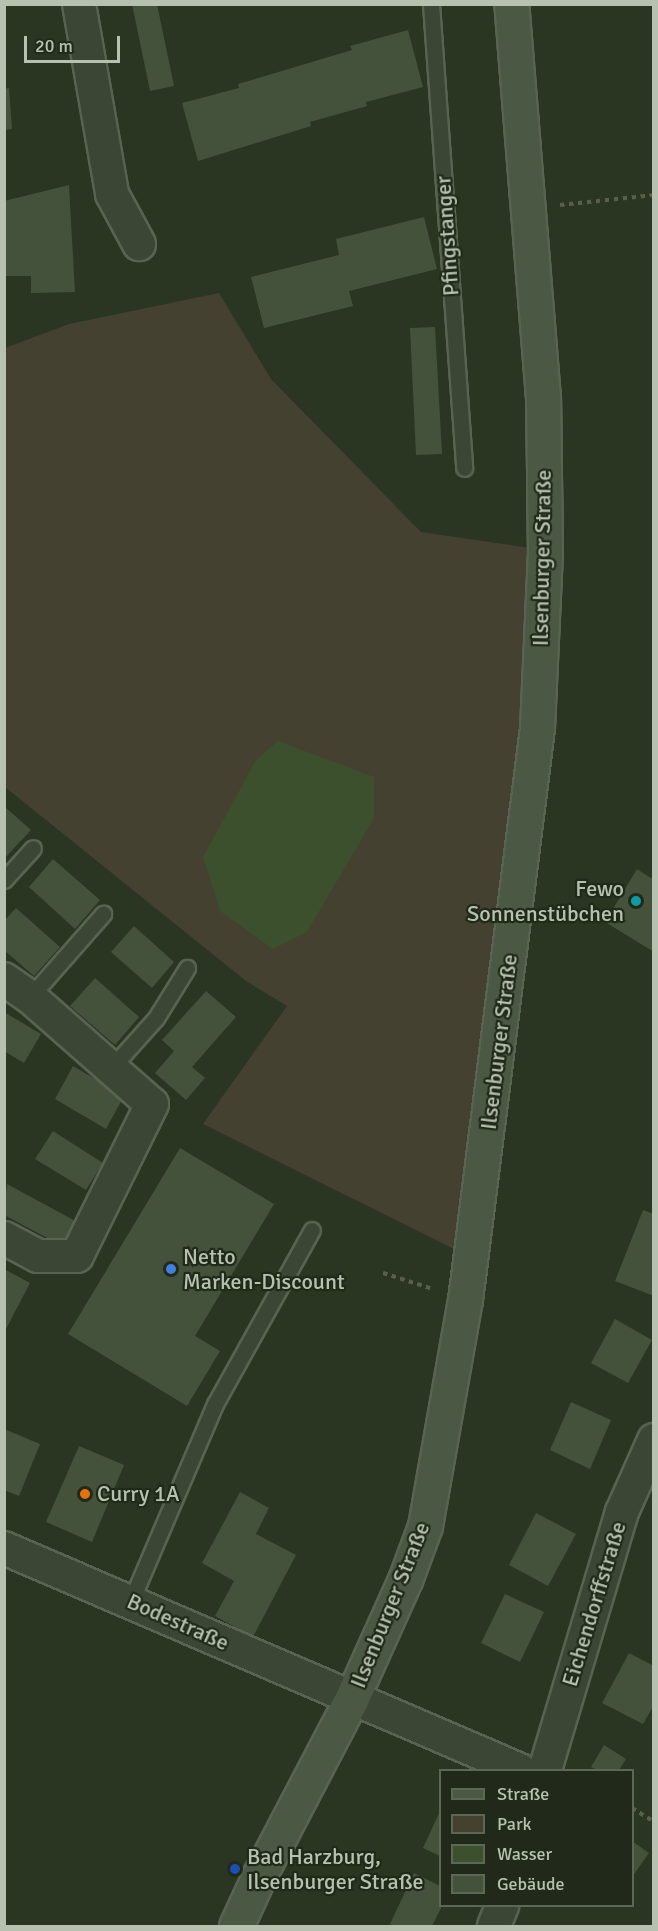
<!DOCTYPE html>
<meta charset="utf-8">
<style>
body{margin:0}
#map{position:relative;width:658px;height:1931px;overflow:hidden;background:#2a3522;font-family:Signika,sans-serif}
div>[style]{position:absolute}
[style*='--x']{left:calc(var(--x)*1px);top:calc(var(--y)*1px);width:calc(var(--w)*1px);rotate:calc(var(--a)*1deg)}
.green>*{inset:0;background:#454130}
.water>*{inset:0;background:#3c502e}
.building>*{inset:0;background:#45523b}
.path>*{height:4px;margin-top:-2px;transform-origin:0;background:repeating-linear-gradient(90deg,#5c5e4c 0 4.5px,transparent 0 9px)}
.roads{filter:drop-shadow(2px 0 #596352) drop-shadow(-2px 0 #596352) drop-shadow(0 2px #596352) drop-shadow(0 -2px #596352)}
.lane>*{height:15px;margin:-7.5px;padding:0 7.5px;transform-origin:7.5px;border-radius:7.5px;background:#3c4635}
.street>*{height:32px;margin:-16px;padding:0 16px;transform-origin:16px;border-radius:16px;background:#3c4635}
.secondary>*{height:33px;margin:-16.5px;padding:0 16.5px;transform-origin:16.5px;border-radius:16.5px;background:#4b5843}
.dots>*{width:16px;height:16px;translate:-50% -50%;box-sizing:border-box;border:3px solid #212a1a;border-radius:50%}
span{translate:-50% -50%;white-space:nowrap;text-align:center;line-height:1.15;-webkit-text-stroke:4.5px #212a1a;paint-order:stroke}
.street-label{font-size:22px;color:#b6c2af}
.poi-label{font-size:22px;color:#b6c2af}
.right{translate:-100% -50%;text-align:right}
.left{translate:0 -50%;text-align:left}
.frame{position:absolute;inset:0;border:6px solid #b6c2af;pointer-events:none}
.legend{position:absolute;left:439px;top:1769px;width:195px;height:138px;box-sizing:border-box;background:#212a1a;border:2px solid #5d6756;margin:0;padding:8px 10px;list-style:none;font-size:18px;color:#b6c2af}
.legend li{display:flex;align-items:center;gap:12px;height:30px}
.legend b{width:30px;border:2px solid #5d6756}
.scale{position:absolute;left:24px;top:36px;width:96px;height:27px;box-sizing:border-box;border:3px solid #b6c2af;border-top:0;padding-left:8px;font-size:18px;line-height:21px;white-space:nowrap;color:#b6c2af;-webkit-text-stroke:4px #212a1a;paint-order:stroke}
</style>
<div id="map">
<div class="green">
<i style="clip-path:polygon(219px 293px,271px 379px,421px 532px,530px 548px,507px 917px,466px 1255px,203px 1124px,287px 1006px,246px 981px,5px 787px,5px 348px,69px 324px)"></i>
</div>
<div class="water">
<i style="clip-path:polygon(278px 741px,374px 777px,374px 818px,307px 932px,273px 949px,220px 911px,203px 857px,256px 760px)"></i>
</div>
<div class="building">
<i style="clip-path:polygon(132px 4px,157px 4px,174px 86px,150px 91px)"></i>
<i style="clip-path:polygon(408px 30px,423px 87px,366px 102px,367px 106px,310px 122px,311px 126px,198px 161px,182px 103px,239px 88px,238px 84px,352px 50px,350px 46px)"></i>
<i style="clip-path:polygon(9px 88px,12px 129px,4px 130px,4px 89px)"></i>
<i style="clip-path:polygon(69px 185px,75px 292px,31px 293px,31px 276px,4px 276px,4px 201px)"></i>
<i style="clip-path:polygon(424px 217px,437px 269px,349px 291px,353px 306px,264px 328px,251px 277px,339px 255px,336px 239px)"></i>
<i style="clip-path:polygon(435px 327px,442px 454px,416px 455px,410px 328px)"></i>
<i style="clip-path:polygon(4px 806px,31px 830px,4px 859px)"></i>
<i style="clip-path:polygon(53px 859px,100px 900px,75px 929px,29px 887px)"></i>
<i style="clip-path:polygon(637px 869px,654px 880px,654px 952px,605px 922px)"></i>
<i style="clip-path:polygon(16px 908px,60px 947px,34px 976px,4px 950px,4px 921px)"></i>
<i style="clip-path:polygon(134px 926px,174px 962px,152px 988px,111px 952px)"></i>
<i style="clip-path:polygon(95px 978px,139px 1017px,115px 1045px,70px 1006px)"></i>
<i style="clip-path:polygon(206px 991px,236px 1017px,192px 1067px,205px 1078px,186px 1100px,155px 1073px,174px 1051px,162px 1040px)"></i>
<i style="clip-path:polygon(4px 1012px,41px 1034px,24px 1063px,4px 1051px)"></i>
<i style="clip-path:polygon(73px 1066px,124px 1096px,106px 1129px,55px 1099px)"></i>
<i style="clip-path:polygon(53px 1131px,103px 1163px,86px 1190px,35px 1159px)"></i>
<i style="clip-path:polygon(180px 1148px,274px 1204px,195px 1336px,220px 1351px,187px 1406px,68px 1334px)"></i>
<i style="clip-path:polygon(7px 1184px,79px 1223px,66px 1248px,4px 1215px)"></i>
<i style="clip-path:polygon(643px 1210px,654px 1214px,654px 1296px,615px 1281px)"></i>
<i style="clip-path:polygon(4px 1269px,30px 1283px,6px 1329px,4px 1328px)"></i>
<i style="clip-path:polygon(615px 1319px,652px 1340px,628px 1383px,591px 1363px)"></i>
<i style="clip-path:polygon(571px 1402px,611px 1420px,590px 1469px,550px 1450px)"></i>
<i style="clip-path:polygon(4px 1429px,40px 1444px,19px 1496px,4px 1490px)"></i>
<i style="clip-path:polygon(79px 1446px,124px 1465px,92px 1542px,46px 1522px)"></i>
<i style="clip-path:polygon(240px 1492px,269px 1508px,256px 1534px,296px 1555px,253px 1637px,215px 1616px,234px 1581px,202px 1563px)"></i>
<i style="clip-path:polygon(536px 1513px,576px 1534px,548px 1586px,509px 1565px)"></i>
<i style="clip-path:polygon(505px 1594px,544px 1612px,520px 1662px,481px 1643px)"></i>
<i style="clip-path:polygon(629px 1653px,654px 1666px,654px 1705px,643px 1724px,602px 1703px)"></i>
<i style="clip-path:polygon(604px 1745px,626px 1759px,619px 1770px,597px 1770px,591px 1767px)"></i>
<i style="clip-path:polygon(440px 1811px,440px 1856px,423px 1848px)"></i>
<i style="clip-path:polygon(632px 1841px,649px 1853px,632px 1877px)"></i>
<i style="clip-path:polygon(414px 1873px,440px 1886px,442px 1906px,432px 1926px,394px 1926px,390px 1924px)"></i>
</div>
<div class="path">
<i style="--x:560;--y:205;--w:95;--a:-6.1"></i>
<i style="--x:383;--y:1273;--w:52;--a:17.7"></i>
<i style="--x:632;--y:1808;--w:26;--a:32"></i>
</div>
<div class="roads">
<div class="lane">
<i style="--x:431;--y:4;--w:465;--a:85.9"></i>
<i style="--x:4;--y:880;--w:43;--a:-47.8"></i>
<i style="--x:30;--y:997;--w:111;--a:-48.7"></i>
<i style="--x:113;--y:1066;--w:64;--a:-48.1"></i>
<i style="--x:156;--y:1018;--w:59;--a:-58.2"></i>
<i style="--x:131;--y:1601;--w:214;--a:-66.9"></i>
<i style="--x:215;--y:1404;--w:199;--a:-60.9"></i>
</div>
<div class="street">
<i style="--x:79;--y:4;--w:193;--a:80.1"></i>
<i style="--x:112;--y:194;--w:57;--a:61.6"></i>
<i style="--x:4;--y:979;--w:32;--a:35"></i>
<i style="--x:30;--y:997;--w:162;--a:41.3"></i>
<i style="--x:152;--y:1104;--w:169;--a:116.3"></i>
<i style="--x:77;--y:1256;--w:39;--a:180"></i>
<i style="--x:38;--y:1256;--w:38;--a:-152"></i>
<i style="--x:4;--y:1548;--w:562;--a:23.28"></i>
<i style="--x:545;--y:1770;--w:269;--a:-73.4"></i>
<i style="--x:622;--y:1512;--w:79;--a:-66"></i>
<i style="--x:494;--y:1926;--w:22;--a:-68"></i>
</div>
<div class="secondary">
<i style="--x:236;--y:1926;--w:55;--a:-65.3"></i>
<i style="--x:259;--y:1876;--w:199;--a:-62.4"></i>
<i style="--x:351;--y:1700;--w:132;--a:-65.8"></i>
<i style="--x:405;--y:1580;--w:58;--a:-69.7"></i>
<i style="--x:425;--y:1526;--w:230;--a:-80"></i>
<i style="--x:465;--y:1300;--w:577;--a:-82.83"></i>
<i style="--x:537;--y:728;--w:174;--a:-87.4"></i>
<i style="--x:545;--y:554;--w:156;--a:-90.7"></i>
<i style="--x:543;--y:398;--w:395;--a:-94.6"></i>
</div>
</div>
<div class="dots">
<i style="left:636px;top:901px;background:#0f9aa8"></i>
<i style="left:171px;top:1269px;background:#3f7fe0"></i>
<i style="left:85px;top:1494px;background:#e8710a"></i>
<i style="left:235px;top:1869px;background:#1a4fb4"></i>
</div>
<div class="street-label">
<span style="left:447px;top:236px;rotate:-94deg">Pfingstanger</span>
<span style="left:542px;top:558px;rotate:-89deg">Ilsenburger Straße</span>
<span style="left:499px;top:1042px;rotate:-83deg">Ilsenburger Straße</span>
<span style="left:594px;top:1604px;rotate:-73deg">Eichendorffstraße</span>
<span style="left:390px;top:1605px;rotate:-68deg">Ilsenburger Straße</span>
<span style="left:178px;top:1622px;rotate:24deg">Bodestraße</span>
</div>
<div class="poi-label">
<span class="right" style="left:624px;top:901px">Fewo<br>Sonnenstübchen</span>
<span class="left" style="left:183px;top:1269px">Netto<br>Marken-Discount</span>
<span class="left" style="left:97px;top:1494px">Curry 1A</span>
<span class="left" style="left:247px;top:1869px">Bad Harzburg,<br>Ilsenburger Straße</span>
</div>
<div class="frame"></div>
<ul class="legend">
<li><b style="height:8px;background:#4b5843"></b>Straße</li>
<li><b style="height:16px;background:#454130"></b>Park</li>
<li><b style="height:16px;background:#3c502e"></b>Wasser</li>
<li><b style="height:16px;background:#45523b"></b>Gebäude</li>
</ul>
<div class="scale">20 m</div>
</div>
